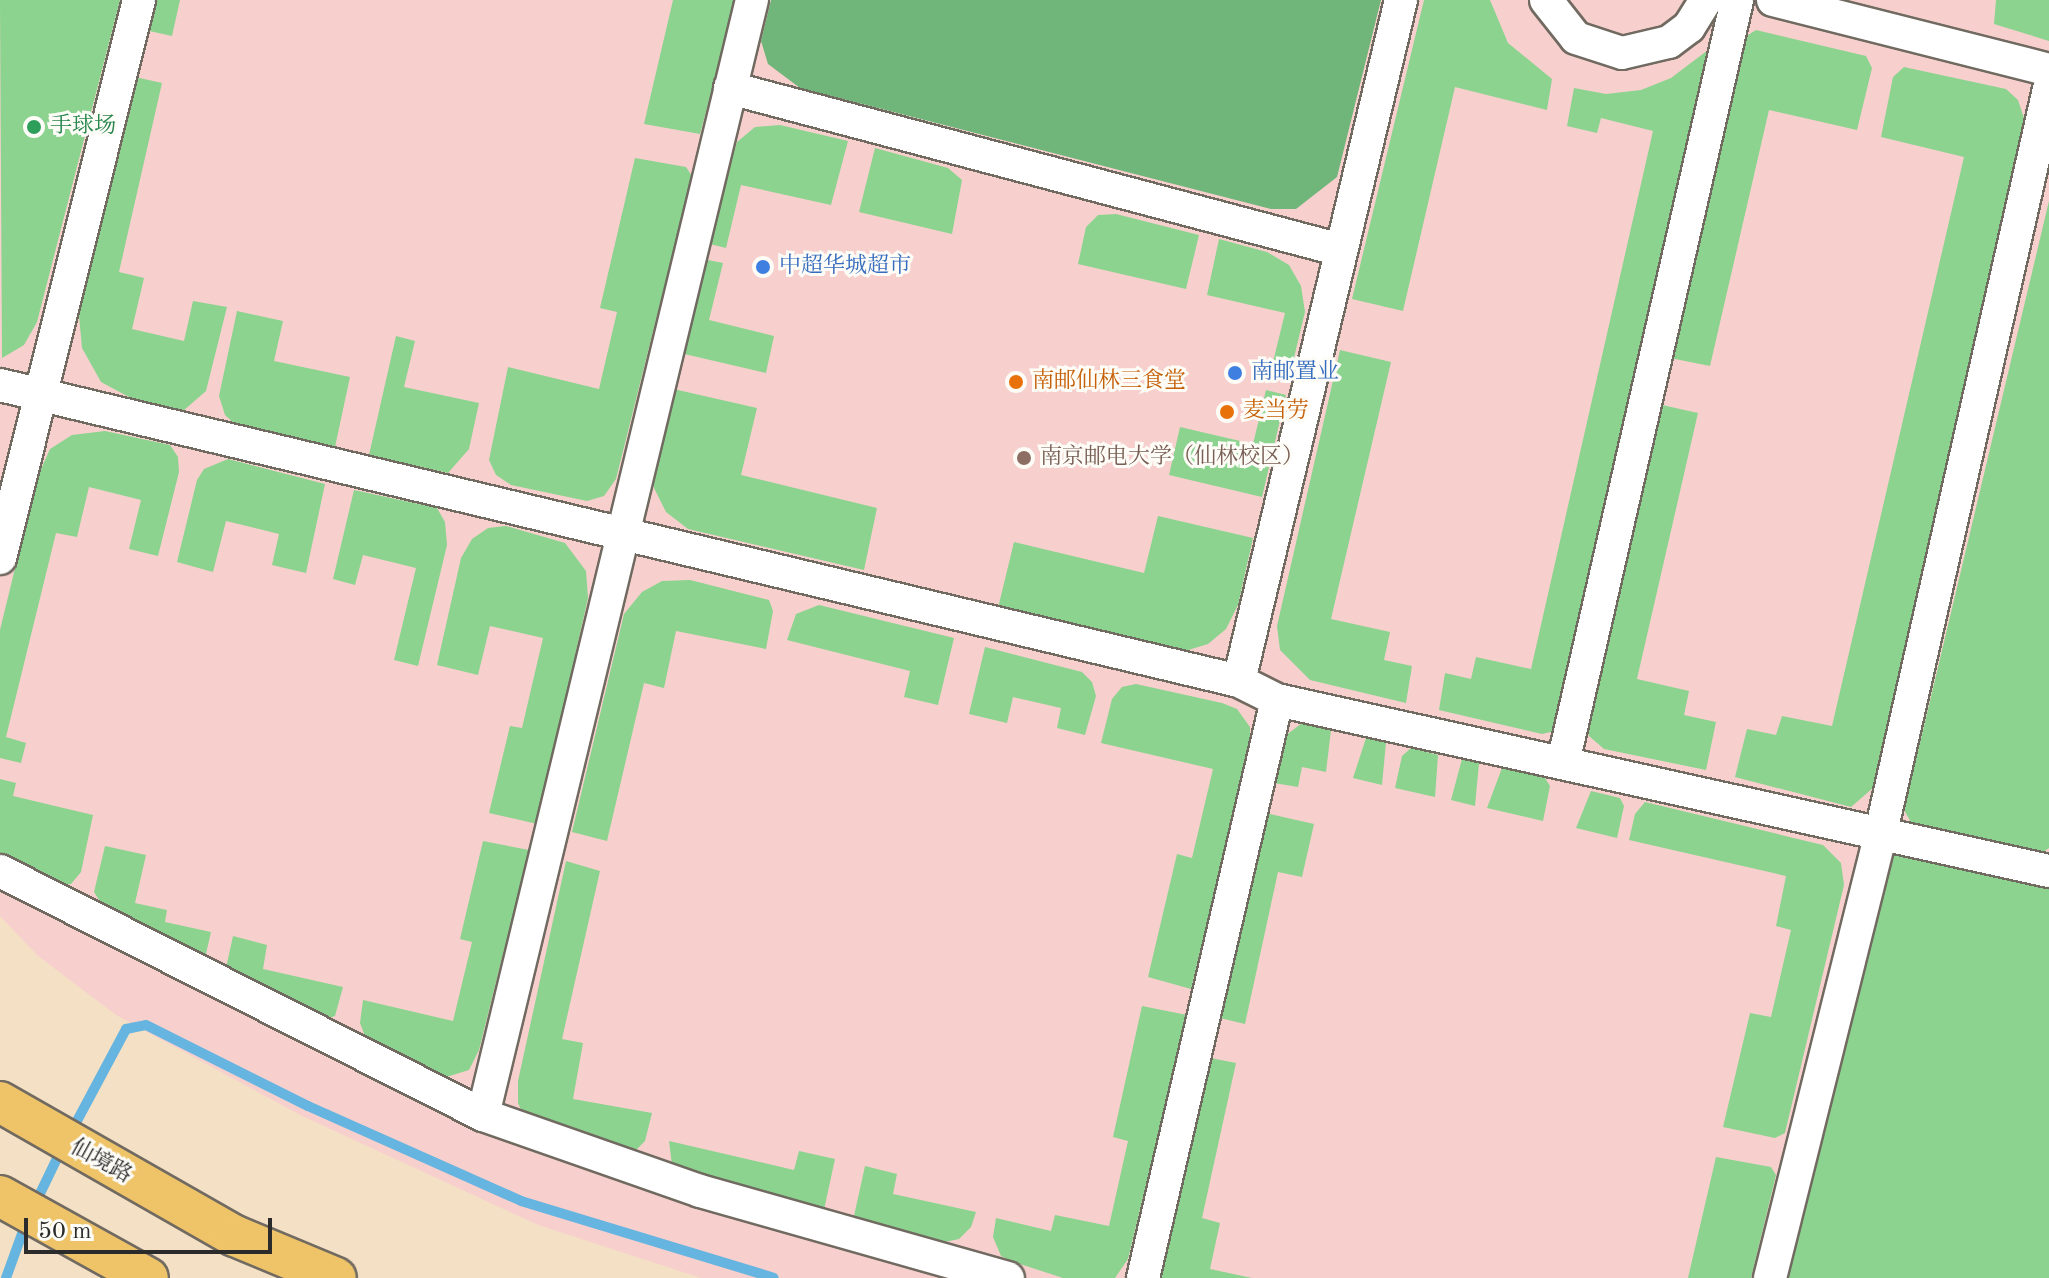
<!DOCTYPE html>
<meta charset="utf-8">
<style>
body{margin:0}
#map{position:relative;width:2049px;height:1278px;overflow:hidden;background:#f4e0c4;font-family:"Old Standard TT","Noto Serif SC",serif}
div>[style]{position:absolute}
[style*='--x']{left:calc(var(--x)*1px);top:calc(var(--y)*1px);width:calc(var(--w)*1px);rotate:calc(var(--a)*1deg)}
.built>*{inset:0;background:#f7d0ce}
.green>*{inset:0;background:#8bd38e}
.forest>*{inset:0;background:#70b579}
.stream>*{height:10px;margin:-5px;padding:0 5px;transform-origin:5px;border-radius:5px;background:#66b4e0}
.roads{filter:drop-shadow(2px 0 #716a61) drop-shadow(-2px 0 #716a61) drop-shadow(0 2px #716a61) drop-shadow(0 -2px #716a61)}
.minor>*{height:32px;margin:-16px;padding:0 16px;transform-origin:16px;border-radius:16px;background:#fff}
.major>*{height:40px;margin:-20px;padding:0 20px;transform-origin:20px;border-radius:20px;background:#efc469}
.dots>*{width:22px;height:22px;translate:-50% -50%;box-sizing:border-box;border:4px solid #fdfcf7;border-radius:50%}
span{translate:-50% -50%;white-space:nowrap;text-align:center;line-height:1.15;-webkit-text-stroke:6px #fdfcf7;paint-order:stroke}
.leisure-label{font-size:22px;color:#27864d}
.left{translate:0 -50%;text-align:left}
.shop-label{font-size:22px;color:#366cbe}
.food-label{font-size:22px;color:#c56008}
.education-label{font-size:22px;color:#785e54}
.street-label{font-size:22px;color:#2b2b2b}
.scale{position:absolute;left:24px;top:1218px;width:248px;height:36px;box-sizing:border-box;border:4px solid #2b2b2b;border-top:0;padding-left:10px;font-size:24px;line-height:28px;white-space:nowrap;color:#2b2b2b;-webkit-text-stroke:6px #fdfcf7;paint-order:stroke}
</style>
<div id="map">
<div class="built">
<i style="clip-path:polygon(0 0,2049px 0,2049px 1278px,701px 1278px,538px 1225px,300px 1115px,116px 1015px,38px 956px,0 916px)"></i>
</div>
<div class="green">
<i style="clip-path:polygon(0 0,120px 0,37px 322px,24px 345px,2px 358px)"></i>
<i style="clip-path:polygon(153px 0,180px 0,172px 36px,145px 30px)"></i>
<i style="clip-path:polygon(673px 0,736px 0,700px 134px,644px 124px)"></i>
<i style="clip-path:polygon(1424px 0,1490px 0,1508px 43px,1552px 79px,1547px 110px,1455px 87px,1403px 311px,1352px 299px)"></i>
<i style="clip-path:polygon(1996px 0,2049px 0,2049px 41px,1994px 24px)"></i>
<i style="clip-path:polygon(1756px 30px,1866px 56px,1872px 68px,1857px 130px,1769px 110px,1710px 366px,1670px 358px,1745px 37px)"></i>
<i style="clip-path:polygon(1708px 50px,1564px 720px,1555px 731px,1542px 734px,1439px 710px,1445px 673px,1471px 679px,1476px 657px,1531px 669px,1653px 131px,1601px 118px,1597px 133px,1567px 126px,1574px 88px,1606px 94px,1641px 90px,1671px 78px)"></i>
<i style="clip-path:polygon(1904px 67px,2006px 89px,2018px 100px,2024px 118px,1873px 788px,1851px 807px,1735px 777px,1747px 729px,1776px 735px,1782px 716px,1832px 726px,1964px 157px,1881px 137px,1893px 77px)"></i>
<i style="clip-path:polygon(135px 77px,162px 83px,119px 272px,144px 278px,132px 329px,184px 341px,193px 301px,227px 307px,206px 391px,183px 411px,129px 397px,101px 382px,82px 348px,79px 316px)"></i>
<i style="clip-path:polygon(780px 125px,848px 141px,831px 205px,741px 185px,726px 248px,706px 243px,737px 142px,755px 127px)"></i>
<i style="clip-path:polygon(875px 148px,948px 168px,962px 180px,952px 234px,859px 212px)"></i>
<i style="clip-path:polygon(635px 158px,686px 167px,692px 176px,616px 479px,604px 496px,587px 501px,511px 485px,496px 475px,489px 460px,508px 367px,599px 389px,617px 312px,600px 308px)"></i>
<i style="clip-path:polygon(2049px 201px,2049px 848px,2040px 854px,1912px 824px,1904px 810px)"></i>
<i style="clip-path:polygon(1116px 214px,1199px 235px,1186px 289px,1078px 264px,1086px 227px,1098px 215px)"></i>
<i style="clip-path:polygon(1219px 239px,1267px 252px,1289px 265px,1301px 286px,1305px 312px,1291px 370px,1272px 366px,1285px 313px,1207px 295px)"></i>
<i style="clip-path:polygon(703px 259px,723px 263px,709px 320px,774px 336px,766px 373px,680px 353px)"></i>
<i style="clip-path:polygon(237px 311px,283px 321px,274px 361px,350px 377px,335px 447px,237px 426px,225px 415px,219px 396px)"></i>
<i style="clip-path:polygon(396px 336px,415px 341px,404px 387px,479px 403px,469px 449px,448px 473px,369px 455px)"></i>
<i style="clip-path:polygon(1340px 350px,1391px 362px,1331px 619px,1390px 632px,1384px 660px,1412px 666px,1406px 703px,1310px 680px,1280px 650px,1277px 626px)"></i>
<i style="clip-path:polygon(669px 388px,757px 408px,741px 475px,877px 508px,864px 570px,688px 529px,666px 512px,654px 488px,652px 458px)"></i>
<i style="clip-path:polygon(1266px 390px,1286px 395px,1262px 497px,1169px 475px,1180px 427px,1253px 444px)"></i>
<i style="clip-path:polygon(1662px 405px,1698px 413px,1637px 679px,1689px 691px,1684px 715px,1716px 722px,1706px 770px,1604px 749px,1589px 736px,1584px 719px)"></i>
<i style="clip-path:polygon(105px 431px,170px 445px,178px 457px,179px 472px,158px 556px,129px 549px,141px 500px,89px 487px,77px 537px,56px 533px,6px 737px,26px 743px,21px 763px,0 758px,0 630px,37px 478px,50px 449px,72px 435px)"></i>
<i style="clip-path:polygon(228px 459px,325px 484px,306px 573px,272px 565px,279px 534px,226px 521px,213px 572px,177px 562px,197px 480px,204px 469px)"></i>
<i style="clip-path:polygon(354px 490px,437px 508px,445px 522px,447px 545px,418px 666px,394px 660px,416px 568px,363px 555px,355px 585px,333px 579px)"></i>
<i style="clip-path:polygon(1158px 516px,1253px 538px,1238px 605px,1226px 629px,1208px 644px,1185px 651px,998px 608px,1014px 542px,1144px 573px)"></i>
<i style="clip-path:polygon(506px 526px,565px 543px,586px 571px,588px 598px,537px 824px,489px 813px,510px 726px,522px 728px,543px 638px,490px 626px,478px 675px,437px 665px,461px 558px,472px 539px,488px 528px)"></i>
<i style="clip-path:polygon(690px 580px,769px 600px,773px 611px,766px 649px,676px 631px,664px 688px,644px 683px,607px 841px,572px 832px,624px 614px,642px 592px,662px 581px)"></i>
<i style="clip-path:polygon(819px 605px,954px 638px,938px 705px,904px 697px,910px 671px,787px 640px,796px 614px)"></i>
<i style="clip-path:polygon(985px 647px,1082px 672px,1092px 682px,1096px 696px,1085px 735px,1057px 728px,1061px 708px,1013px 697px,1007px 723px,969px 714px)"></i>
<i style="clip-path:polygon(1136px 684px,1222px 703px,1237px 709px,1250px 727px,1250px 743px,1191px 989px,1148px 977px,1177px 854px,1192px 858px,1213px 769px,1101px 743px,1112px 699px,1122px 687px)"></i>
<i style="clip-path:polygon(1302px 723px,1331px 730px,1326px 772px,1302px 767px,1298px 787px,1274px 783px,1285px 736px)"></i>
<i style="clip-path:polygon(1366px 738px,1386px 742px,1382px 785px,1353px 778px)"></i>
<i style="clip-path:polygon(1411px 748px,1438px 755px,1435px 797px,1395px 788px,1402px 756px)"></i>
<i style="clip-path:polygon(1462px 759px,1479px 763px,1475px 806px,1451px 800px)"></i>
<i style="clip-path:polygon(1502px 768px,1545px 778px,1550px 786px,1543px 821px,1487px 808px)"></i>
<i style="clip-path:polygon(0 779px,16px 783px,13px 796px,93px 815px,81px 872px,71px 884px,57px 886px,0 854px)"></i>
<i style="clip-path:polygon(1591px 791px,1620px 798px,1624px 806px,1617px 838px,1576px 828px)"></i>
<i style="clip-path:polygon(1645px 802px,1823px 845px,1841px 863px,1844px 885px,1785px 1133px,1775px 1138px,1723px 1127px,1750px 1013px,1771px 1017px,1791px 930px,1776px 926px,1786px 876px,1629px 840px,1635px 814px)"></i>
<i style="clip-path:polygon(1266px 813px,1314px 824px,1302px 877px,1278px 872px,1245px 1024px,1220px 1018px)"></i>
<i style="clip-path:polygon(483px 841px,529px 850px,479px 1050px,469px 1070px,443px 1078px,366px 1039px,360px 1023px,363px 1000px,453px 1021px,472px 942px,460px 939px)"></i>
<i style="clip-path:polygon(105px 846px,146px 855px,135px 903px,167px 910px,165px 922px,211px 932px,205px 958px,101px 903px,94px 892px)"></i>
<i style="clip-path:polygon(1898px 850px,2049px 882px,2049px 1278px,1787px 1278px,1890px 858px)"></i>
<i style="clip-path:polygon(566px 861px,600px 871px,562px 1039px,583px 1043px,573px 1099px,652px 1113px,645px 1141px,633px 1153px,522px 1112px,518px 1103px,518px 1081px)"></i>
<i style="clip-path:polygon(233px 936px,267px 945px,263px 969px,343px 987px,335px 1016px,329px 1018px,226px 968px)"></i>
<i style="clip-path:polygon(1142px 1006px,1187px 1015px,1128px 1259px,1115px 1278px,1063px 1278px,1014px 1262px,1001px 1256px,993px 1237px,996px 1218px,1051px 1231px,1055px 1215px,1109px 1226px,1128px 1141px,1113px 1137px)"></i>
<i style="clip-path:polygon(1211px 1058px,1236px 1063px,1202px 1218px,1220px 1223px,1210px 1269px,1252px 1278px,1158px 1278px)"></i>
<i style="clip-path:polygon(669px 1141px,794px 1170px,799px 1151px,835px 1159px,824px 1210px,683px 1174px,672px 1165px)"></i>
<i style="clip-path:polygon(1716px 1157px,1771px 1167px,1776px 1175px,1751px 1278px,1688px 1278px)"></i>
<i style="clip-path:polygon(865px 1166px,897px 1174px,893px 1194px,976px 1212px,971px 1227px,959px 1239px,945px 1242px,854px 1216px)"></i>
</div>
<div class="forest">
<i style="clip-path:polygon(771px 0,1381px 0,1337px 177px,1296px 209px,1271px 209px,800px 88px,768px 64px,761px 41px)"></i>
</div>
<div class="stream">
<i style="--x:70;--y:1134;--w:119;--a:-61.9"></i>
<i style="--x:126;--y:1029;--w:20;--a:-11"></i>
<i style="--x:146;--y:1025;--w:181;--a:26.6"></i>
<i style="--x:308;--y:1106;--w:233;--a:24"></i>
<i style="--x:521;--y:1201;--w:264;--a:16.9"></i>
<i style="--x:34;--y:1206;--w:64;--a:-64.2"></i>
<i style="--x:6;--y:1278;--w:62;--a:-70.1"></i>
</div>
<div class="roads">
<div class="minor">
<i style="--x:1546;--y:0;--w:48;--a:51.7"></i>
<i style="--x:1576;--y:38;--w:48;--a:18.1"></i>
<i style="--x:1622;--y:53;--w:48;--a:-13.2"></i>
<i style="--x:1669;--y:42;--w:25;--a:-37"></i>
<i style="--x:1689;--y:27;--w:32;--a:-58"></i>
<i style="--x:1773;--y:0;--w:285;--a:14.2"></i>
<i style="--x:730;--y:88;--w:632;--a:14.85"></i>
<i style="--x:0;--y:385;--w:1274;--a:13.44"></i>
<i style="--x:1239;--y:681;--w:42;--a:26.6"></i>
<i style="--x:1277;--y:700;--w:791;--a:12.49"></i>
<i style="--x:0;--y:558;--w:575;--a:-76.01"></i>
<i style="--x:1239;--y:681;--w:700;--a:-76.62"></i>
<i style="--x:1563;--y:763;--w:783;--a:-77.15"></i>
<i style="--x:0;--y:871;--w:541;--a:26.8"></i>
<i style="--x:483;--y:1115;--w:230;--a:19.3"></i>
<i style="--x:700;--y:1191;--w:320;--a:15.8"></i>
<i style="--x:483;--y:1115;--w:1147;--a:-76.44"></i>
<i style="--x:1143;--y:1278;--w:593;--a:-76.95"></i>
<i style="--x:1770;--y:1278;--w:460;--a:-76"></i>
<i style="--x:1881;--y:832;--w:762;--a:-77.26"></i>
</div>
<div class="major">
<i style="--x:0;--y:1102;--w:271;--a:29.7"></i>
<i style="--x:235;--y:1236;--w:109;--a:22.6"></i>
<i style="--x:0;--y:1196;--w:169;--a:29"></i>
</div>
</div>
<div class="dots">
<i style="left:34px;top:127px;background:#2e9e5b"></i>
<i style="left:763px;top:267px;background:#3f7fe0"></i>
<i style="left:1235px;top:373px;background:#3f7fe0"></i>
<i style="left:1016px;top:382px;background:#e8710a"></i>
<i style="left:1227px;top:412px;background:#e8710a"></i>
<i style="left:1024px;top:458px;background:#8d6e63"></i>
</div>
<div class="leisure-label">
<span class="left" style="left:50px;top:127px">手球场</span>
</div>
<div class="shop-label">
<span class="left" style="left:779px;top:267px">中超华城超市</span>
<span class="left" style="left:1251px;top:373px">南邮置业</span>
</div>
<div class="food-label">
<span class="left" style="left:1032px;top:382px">南邮仙林三食堂</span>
<span class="left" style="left:1243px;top:412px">麦当劳</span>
</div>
<div class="education-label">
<span class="left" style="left:1040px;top:458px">南京邮电大学（仙林校区）</span>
</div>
<div class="street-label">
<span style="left:101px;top:1162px;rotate:29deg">仙境路</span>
</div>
<div class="scale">50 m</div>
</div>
